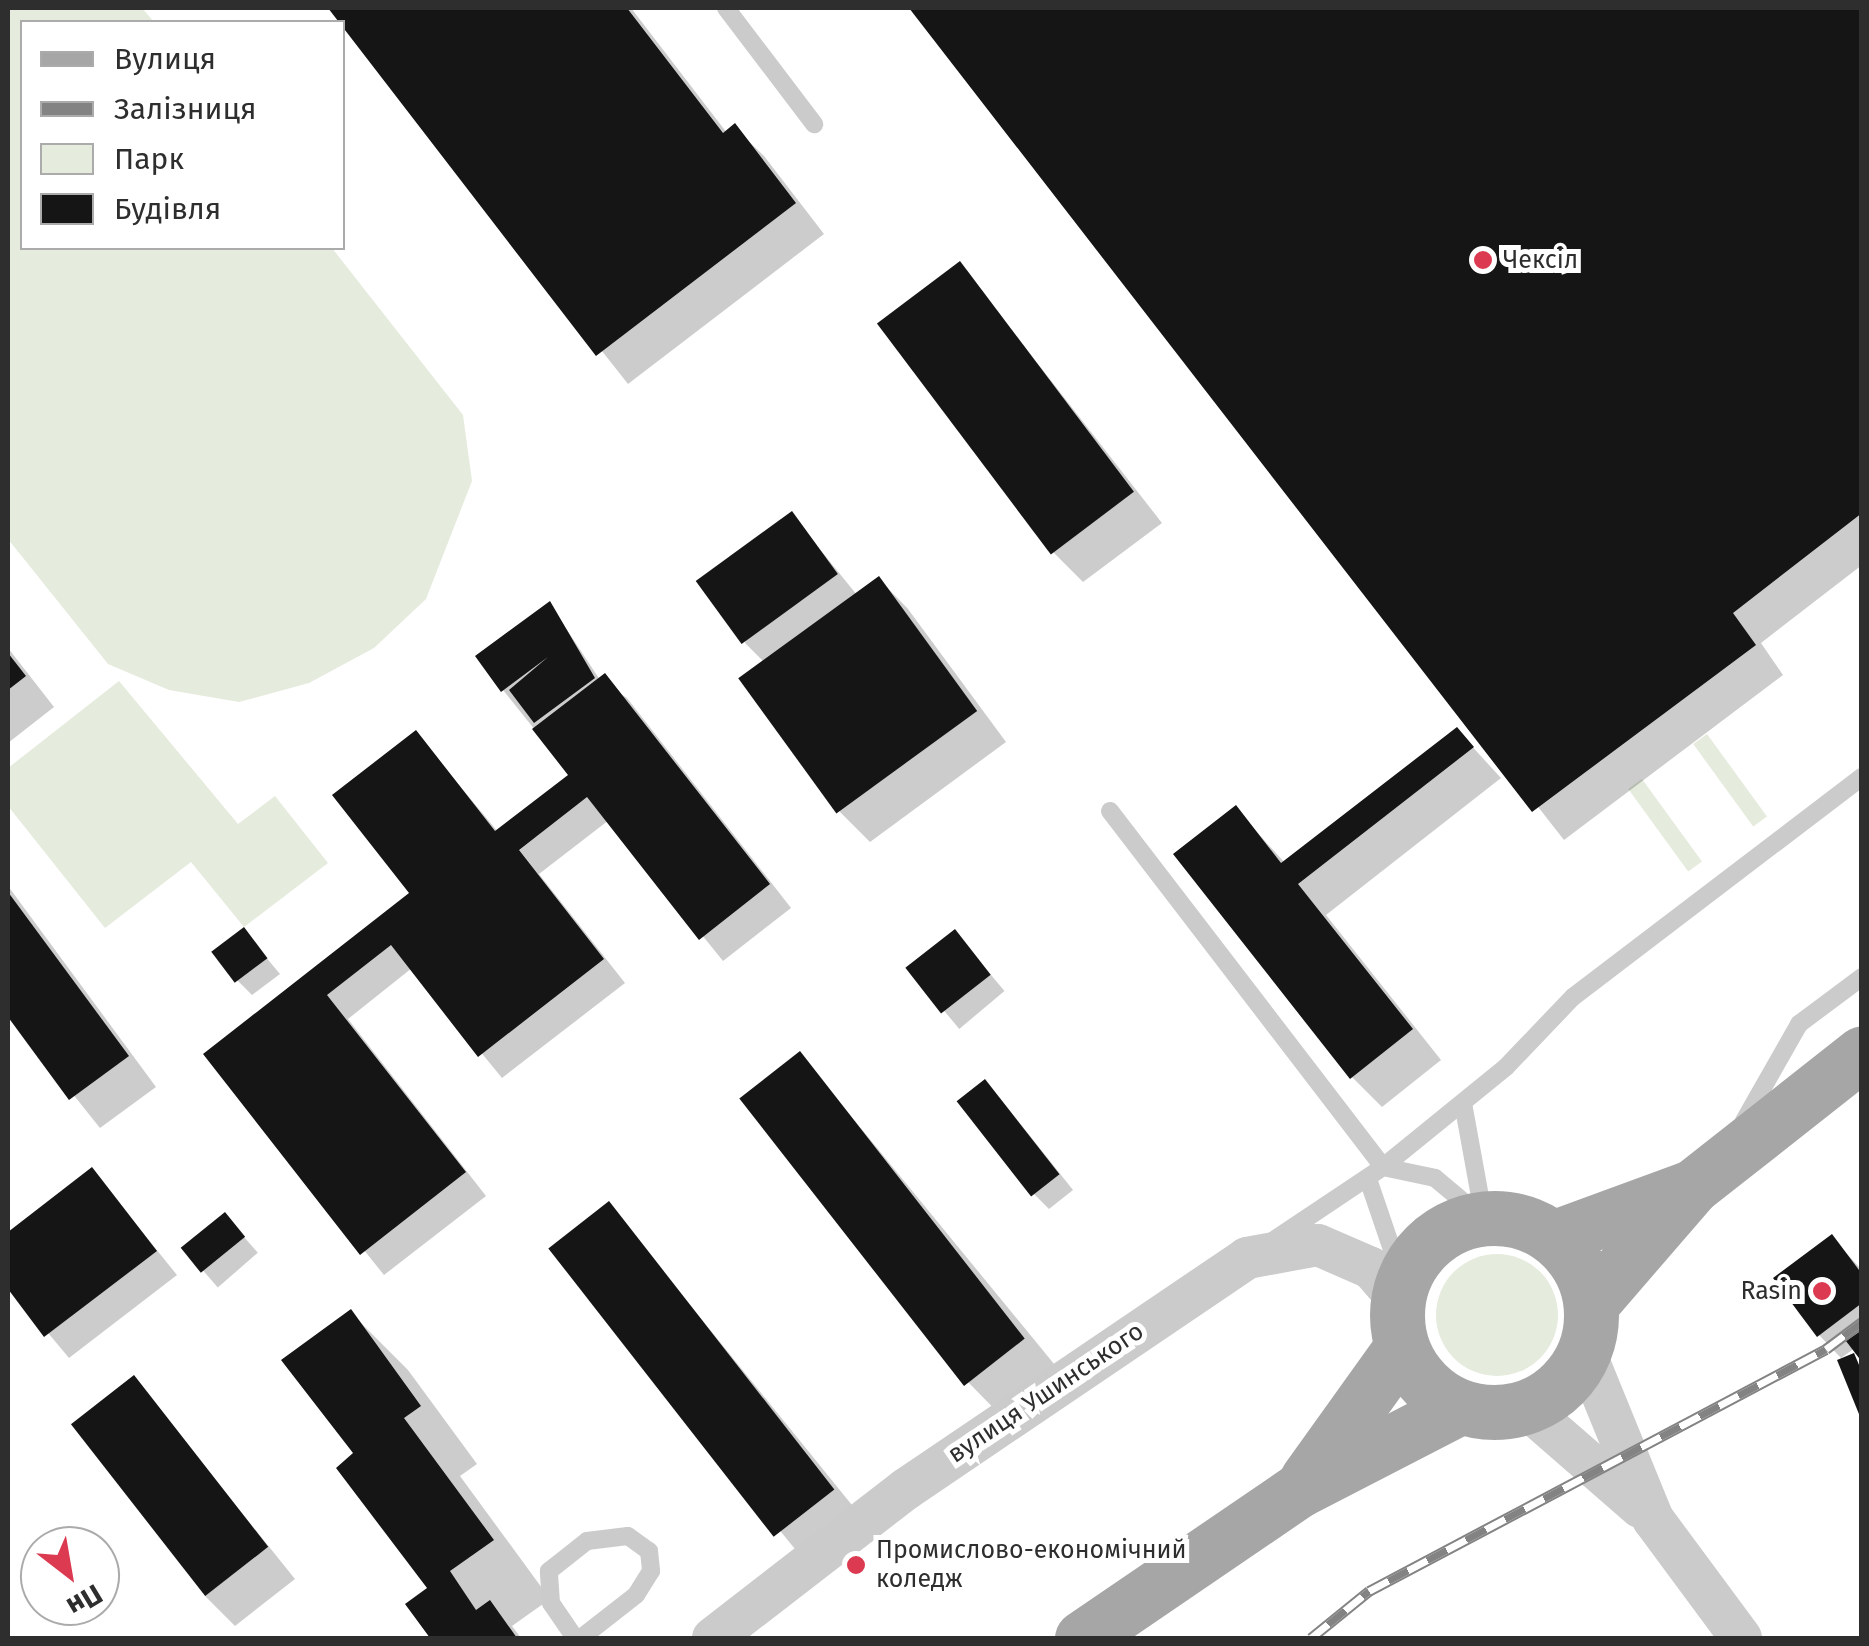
<!DOCTYPE html>
<html>
<head>
<meta charset="utf-8">
<style>
  body { margin:0 }
  #map { position:relative; width:1869px; height:1646px; overflow:hidden; background:#fff; font-family:"Fira Sans",sans-serif }
  div>[style] { position:absolute }
  .green>* { inset:0; background:#e5ebdd; transform-origin:0 0 }
  .round { border-radius:50% }
  .shadow>* { inset:0; background:#0003; transform-origin:0 0 }
  .building>* { inset:0; background:#151515; transform-origin:0 0 }
  .service>* { height:18px; margin:-9px; padding:0 9px; transform-origin:9px; border-radius:9px; background:#cbcbcb }
  .tertiary>* { height:42px; margin:-21px; padding:0 21px; transform-origin:21px; border-radius:21px; background:#cbcbcb }
  .primary>* { height:55px; margin:-27.5px; padding:0 27.5px; transform-origin:27.5px; border-radius:27.5px; background:#a6a6a6 }
  .primary>.ring { margin:-27.5px; padding:0; box-sizing:content-box; background:none; border:55px solid #a6a6a6; border-radius:50% }
  .rail>* { height:11px; margin-top:-5.5px; transform-origin:0; background:repeating-linear-gradient(90deg,#fff 0 22px,#838383 0 44px); box-sizing:border-box; border-block:2px solid #838383 }
  .dots>* { width:28px; height:28px; translate:-50% -50%; box-sizing:border-box; border:5px solid #fff; border-radius:50% }
  span { translate:-50% -50%; white-space:nowrap; text-align:center; line-height:1.15; -webkit-text-stroke:10px #fff; paint-order:stroke }
  .poi-label { font-size:25px; color:#2e2e2e }
  .left { translate:0 -50%; text-align:left }
  .right { translate:-100% -50%; text-align:right }
  .street-label { font-size:25px; color:#2e2e2e }
  .frame { position:absolute; inset:0; border:10px solid #2e2e2e; pointer-events:none }
  .legend { position:absolute; left:20px; top:20px; width:325px; height:230px; box-sizing:border-box; background:#fff; border:2px solid #ababab; margin:0; padding:12px 18px; list-style:none; font-size:30px; color:#2e2e2e }
  .legend li { display:flex; align-items:center; gap:20px; height:50px }
  .legend b { width:50px; border:2px solid #ababab }
  .north { position:absolute; left:20px; top:1526px; width:100px; height:100px; box-sizing:border-box; background:#fff; border:2px solid #ababab; border-radius:50%; rotate:149deg; font-size:28px; font-weight:700; line-height:40px; text-align:center; color:#2e2e2e }
  .north::after { content:''; display:block; margin:auto; width:35px; height:45px; background:#db3a51; clip-path:polygon(50% 0,100% 100%,50% 72%,0 100%) }
</style>
</head>
<body>
<div id="map">
  <div class="green">
    <i style="clip-path:polygon(8px 8px,142px 8px,154px 22px,22px 22px,22px 248px,332px 248px,463px 415px,472px 481px,426px 599px,374px 648px,309px 683px,239px 702px,169px 690px,108px 664px,8px 539px)"></i>
    <i style="clip-path:polygon(119px 681px,238px 824px,275px 796px,328px 863px,244px 927px,191px 862px,105px 928px,8px 806px,8px 768px)"></i>
    <i style="left:1707px;top:734px;width:102px;height:17px;rotate:54deg"></i>
    <i style="left:1642px;top:779px;width:102px;height:17px;rotate:54deg"></i>
    <i class="round" style="left:1436px;top:1254px;width:122px;height:122px"></i>
  </div>
  <div class="shadow">
    <i style="clip-path:polygon(331px 8px,631px 8px,727px 133px,734px 127px,764px 156px,824px 234px,628px 384px)"></i>
    <i style="clip-path:polygon(912px 8px,1862px 8px,1862px 565px,1761px 643px,1783px 675px,1564px 840px)"></i>
    <i style="clip-path:polygon(960px 264px,1162px 523px,1083px 582px,1053px 552px)"></i>
    <i style="clip-path:polygon(792px 515px,857px 595px,879px 579px,908px 609px,1006px 742px,870px 842px,840px 812px,765px 663px,745px 643px)"></i>
    <i style="clip-path:polygon(550px 604px,600px 680px,627px 698px,791px 908px,723px 961px,609px 820px,539px 874px,625px 983px,502px 1078px,412px 968px,348px 1019px,486px 1196px,384px 1275px,206px 1054px,412px 893px,416px 733px,498px 832px,571px 775px,503px 690px)"></i>
    <i style="clip-path:polygon(8px 648px,54px 707px,8px 743px)"></i>
    <i style="clip-path:polygon(1457px 730px,1501px 778px,1326px 915px,1441px 1060px,1382px 1107px,1352px 1077px,1235px 808px,1285px 863px)"></i>
    <i style="clip-path:polygon(8px 886px,156px 1087px,100px 1128px,8px 1013px)"></i>
    <i style="clip-path:polygon(244px 931px,280px 974px,252px 995px,237px 980px)"></i>
    <i style="left:955px;top:932px;width:77px;height:59px;rotate:50deg"></i>
    <i style="clip-path:polygon(800px 1054px,1068px 1381px,1011px 1426px,969px 1383px)"></i>
    <i style="clip-path:polygon(999px 1097px,1073px 1190px,1049px 1209px,1034px 1194px)"></i>
    <i style="clip-path:polygon(92px 1170px,177px 1275px,69px 1358px,8px 1285px,8px 1235px)"></i>
    <i style="left:609px;top:1205px;width:405px;height:72px;rotate:51deg"></i>
    <i style="left:225px;top:1215px;width:50px;height:53px;rotate:49deg"></i>
    <i style="clip-path:polygon(1831px 1237px,1862px 1270px,1862px 1357px,1855px 1348px,1841px 1358px,1819px 1335px)"></i>
    <i style="clip-path:polygon(350px 1312px,408px 1370px,477px 1464px,460px 1476px,550px 1599px,512px 1626px,521px 1638px,433px 1638px,409px 1604px,431px 1588px,356px 1453px)"></i>
    <i style="clip-path:polygon(134px 1379px,295px 1579px,235px 1626px,205px 1596px)"></i>
  </div>
  <div class="building">
    <i style="clip-path:polygon(328px 8px,627px 8px,723px 133px,735px 123px,796px 203px,596px 356px)"></i>
    <i style="clip-path:polygon(909px 8px,1862px 8px,1862px 513px,1733px 613px,1756px 645px,1532px 812px)"></i>
    <i style="left:960px;top:261px;width:289px;height:104px;rotate:53deg"></i>
    <i style="left:792px;top:511px;width:78px;height:119px;rotate:54deg"></i>
    <i style="left:879px;top:576px;width:167px;height:174px;rotate:54deg"></i>
    <i style="clip-path:polygon(550px 601px,595px 678px,534px 723px,509px 690px,548px 657px,501px 692px,475px 656px)"></i>
    <i style="clip-path:polygon(8px 653px,26px 676px,8px 690px)"></i>
    <i style="clip-path:polygon(605px 673px,770px 884px,699px 940px,587px 797px,519px 850px,604px 959px,478px 1057px,391px 945px,327px 995px,466px 1172px,360px 1255px,203px 1054px,409px 893px,332px 795px,416px 730px,495px 831px,568px 775px,532px 729px)"></i>
    <i style="clip-path:polygon(1457px 727px,1474px 747px,1298px 884px,1413px 1029px,1350px 1079px,1173px 854px,1236px 805px,1281px 863px)"></i>
    <i style="clip-path:polygon(8px 892px,129px 1056px,69px 1100px,8px 1017px)"></i>
    <i style="left:244px;top:927px;width:39px;height:41px;rotate:53deg"></i>
    <i style="left:955px;top:929px;width:58px;height:63px;rotate:52deg"></i>
    <i style="left:800px;top:1051px;width:365px;height:77px;rotate:52deg"></i>
    <i style="left:985px;top:1079px;width:121px;height:36px;rotate:52deg"></i>
    <i style="clip-path:polygon(92px 1167px,157px 1251px,44px 1337px,8px 1289px,8px 1232px)"></i>
    <i style="left:609px;top:1201px;width:366px;height:77px;rotate:52deg"></i>
    <i style="left:225px;top:1212px;width:32px;height:57px;rotate:51deg"></i>
    <i style="clip-path:polygon(1832px 1234px,1862px 1274px,1862px 1303px,1817px 1337px,1773px 1278px)"></i>
    <i style="clip-path:polygon(351px 1309px,421px 1406px,404px 1418px,494px 1540px,450px 1571px,476px 1610px,490px 1600px,517px 1638px,430px 1638px,405px 1604px,427px 1588px,336px 1468px,353px 1453px,281px 1360px)"></i>
    <i style="clip-path:polygon(1862px 1330px,1862px 1362px,1846px 1341px)"></i>
    <i style="clip-path:polygon(1854px 1353px,1862px 1372px,1861px 1419px,1837px 1360px)"></i>
    <i style="left:134px;top:1375px;width:218px;height:80px;rotate:52deg"></i>
  </div>
  <div class="service">
    <i style="left:726px;top:8px;width:146px;rotate:52.8deg"></i>
    <i style="left:1110px;top:811px;width:449px;rotate:52.5deg"></i>
    <i style="left:1383px;top:1167px;width:53px;rotate:11.9deg"></i>
    <i style="left:1435px;top:1178px;width:64px;rotate:39.9deg"></i>
    <i style="left:1463px;top:1103px;width:118px;rotate:79.7deg"></i>
    <i style="left:1744px;top:1121px;width:112px;rotate:-60.4deg"></i>
    <i style="left:1799px;top:1024px;width:79px;rotate:-36.7deg"></i>
    <i style="left:1368px;top:1179px;width:109px;rotate:71.2deg"></i>
    <i style="left:1274px;top:1240px;width:131px;rotate:-33.8deg"></i>
    <i style="left:1383px;top:1167px;width:159px;rotate:-39.1deg"></i>
    <i style="left:1506px;top:1067px;width:97px;rotate:-46.3deg"></i>
    <i style="left:1573px;top:997px;width:363px;rotate:-37.3deg"></i>
    <i style="left:575px;top:1638px;width:42px;rotate:-124.4deg"></i>
    <i style="left:551px;top:1603px;width:32px;rotate:-94deg"></i>
    <i style="left:549px;top:1571px;width:48px;rotate:-38.3deg"></i>
    <i style="left:587px;top:1541px;width:41px;rotate:-7deg"></i>
    <i style="left:628px;top:1536px;width:26px;rotate:36deg"></i>
    <i style="left:649px;top:1551px;width:20px;rotate:84deg"></i>
    <i style="left:651px;top:1571px;width:28px;rotate:122deg"></i>
    <i style="left:636px;top:1595px;width:70px;rotate:142deg"></i>
  </div>
  <div class="tertiary">
    <i style="left:1584px;top:1350px;width:183px;rotate:67.8deg"></i>
    <i style="left:1653px;top:1519px;width:148px;rotate:53.5deg"></i>
    <i style="left:1524px;top:1406px;width:154px;rotate:41deg"></i>
    <i style="left:713px;top:1638px;width:244px;rotate:-37.7deg"></i>
    <i style="left:906px;top:1489px;width:412px;rotate:-34.1deg"></i>
    <i style="left:1247px;top:1258px;width:72px;rotate:-10.4deg"></i>
    <i style="left:1318px;top:1245px;width:58px;rotate:23.5deg"></i>
    <i style="left:1371px;top:1268px;width:41px;rotate:48.9deg"></i>
  </div>
  <div class="primary">
    <i class="ring" style="left:1397px;top:1218px;width:139px;height:139px"></i>
    <i style="left:1555px;top:1237px;width:143px;rotate:-20.1deg"></i>
    <i style="left:1591px;top:1304px;width:155px;rotate:-49.2deg"></i>
    <i style="left:1692px;top:1187px;width:216px;rotate:-38.2deg"></i>
    <i style="left:1307px;top:1479px;width:160px;rotate:-54.4deg"></i>
    <i style="left:1082px;top:1638px;width:263px;rotate:-34.3deg"></i>
    <i style="left:1299px;top:1490px;width:181px;rotate:-27.3deg"></i>
  </div>
  <div class="rail">
    <i style="left:1311px;top:1638px;width:75px;rotate:-39deg"></i>
    <i style="left:1369px;top:1591px;width:517px;rotate:-27.9deg"></i>
    <i style="left:1826px;top:1349px;width:45px;rotate:-36.9deg"></i>
  </div>
  <div class="dots">
    <i style="left:1483px;top:260px;background:#db3a51"></i>
    <i style="left:1822px;top:1291px;background:#db3a51"></i>
    <i style="left:856px;top:1565px;background:#db3a51"></i>
  </div>
  <div class="poi-label">
    <span class="left" style="left:1503px;top:260px">Чексіл</span>
    <span class="right" style="left:1802px;top:1291px">Rasin</span>
    <span class="left" style="left:876px;top:1565px">Промислово-економічний<br>коледж</span>
  </div>
  <div class="street-label">
    <span style="left:1046px;top:1393px;rotate:-34deg">вулиця Ушинського</span>
  </div>
  <div class="frame"></div>
  <ul class="legend">
  <li><b style="height:12px;background:#a6a6a6"></b>Вулиця</li>
  <li><b style="height:12px;background:#838383"></b>Залізниця</li>
  <li><b style="height:28px;background:#e5ebdd"></b>Парк</li>
  <li><b style="height:28px;background:#151515"></b>Будівля</li>
  </ul>
  <div class="north">Пн</div>
</div>
</body>
</html>
